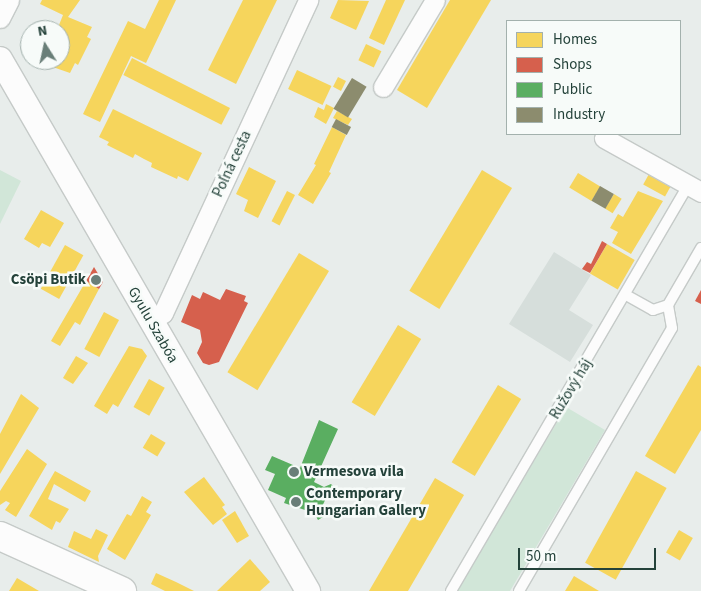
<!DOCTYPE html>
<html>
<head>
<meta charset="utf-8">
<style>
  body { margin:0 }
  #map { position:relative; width:701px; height:591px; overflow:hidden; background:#e8edeb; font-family:"Source Sans 3",sans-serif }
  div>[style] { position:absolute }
  .built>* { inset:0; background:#d6dedb }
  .green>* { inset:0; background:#d1e6d8 }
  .homes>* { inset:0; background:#f6d55c; transform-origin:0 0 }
  .shops>* { inset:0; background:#d6604d }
  .public>* { inset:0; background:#5aae61 }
  .industry>* { inset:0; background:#8c8c6e; transform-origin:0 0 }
  .roads { filter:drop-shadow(1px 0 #c5cac8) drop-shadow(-1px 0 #c5cac8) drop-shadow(0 1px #c5cac8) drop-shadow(0 -1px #c5cac8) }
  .service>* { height:10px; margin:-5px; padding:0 5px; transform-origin:5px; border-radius:5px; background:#fcfcfc }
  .minor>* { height:19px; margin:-9.5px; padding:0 9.5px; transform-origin:9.5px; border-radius:9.5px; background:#fcfcfc }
  .tertiary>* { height:24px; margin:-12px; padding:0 12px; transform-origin:12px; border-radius:12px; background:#fcfcfc }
  .secondary>* { height:28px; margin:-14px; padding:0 14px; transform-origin:14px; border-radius:14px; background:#fcfcfc }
  .dots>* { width:14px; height:14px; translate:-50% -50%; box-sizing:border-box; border:2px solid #f7fbf9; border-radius:50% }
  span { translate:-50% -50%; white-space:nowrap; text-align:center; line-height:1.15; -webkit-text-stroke:5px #f7fbf9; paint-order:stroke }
  .street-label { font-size:15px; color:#24423a }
  .poi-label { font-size:15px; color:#24423a; font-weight:700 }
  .right { translate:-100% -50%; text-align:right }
  .left { translate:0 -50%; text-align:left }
  .legend { position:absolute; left:506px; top:20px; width:175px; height:115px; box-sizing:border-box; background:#f7fbf9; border:1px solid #a3b1ad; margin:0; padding:6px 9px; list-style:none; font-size:15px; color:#24423a }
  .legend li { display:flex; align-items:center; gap:10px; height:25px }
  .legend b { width:25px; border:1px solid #a3b1ad }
  .north { position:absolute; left:20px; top:20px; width:50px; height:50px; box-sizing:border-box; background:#f7fbf9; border:1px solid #a3b1ad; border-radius:50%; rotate:350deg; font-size:14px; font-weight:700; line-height:20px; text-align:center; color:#24423a }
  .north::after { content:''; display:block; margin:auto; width:18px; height:22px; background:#697e78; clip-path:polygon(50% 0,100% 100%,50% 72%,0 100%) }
  .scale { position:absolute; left:518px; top:548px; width:138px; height:22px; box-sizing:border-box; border:2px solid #24423a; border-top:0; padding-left:6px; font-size:15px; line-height:18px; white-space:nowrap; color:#24423a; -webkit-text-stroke:4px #f7fbf9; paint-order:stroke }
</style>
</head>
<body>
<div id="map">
  <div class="built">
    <i style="clip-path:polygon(554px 252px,591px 275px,569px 310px,593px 325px,570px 362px,509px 324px)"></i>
  </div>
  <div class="green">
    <i style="clip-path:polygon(0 170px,21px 181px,0 224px)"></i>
    <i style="clip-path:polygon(566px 407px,605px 430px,558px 510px,510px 591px,457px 591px)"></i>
  </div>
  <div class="homes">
    <i style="clip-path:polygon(42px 0,80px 0,68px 17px,92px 27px,87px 37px,91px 39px,78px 65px,75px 63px,70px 73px,47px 65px,43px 60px,60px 60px,60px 30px,57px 30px,63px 15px,40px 4px)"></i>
    <i style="clip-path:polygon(159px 0,176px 0,146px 63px,131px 56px,100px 122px,83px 114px,128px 21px,145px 29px)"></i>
    <i style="clip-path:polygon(243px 0,277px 0,236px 84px,208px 70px)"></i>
    <i style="clip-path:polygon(338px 0,369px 1px,356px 30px,330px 18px)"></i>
    <i style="clip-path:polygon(386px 0,405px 0,384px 45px,369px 38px)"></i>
    <i style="clip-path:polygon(450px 0,491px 0,427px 108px,397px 90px)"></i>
    <i style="left:366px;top:44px;width:17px;height:18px;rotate:25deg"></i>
    <i style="left:132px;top:58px;width:110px;height:19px;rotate:27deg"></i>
    <i style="left:297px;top:70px;width:38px;height:21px;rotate:25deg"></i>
    <i style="left:338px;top:77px;width:9px;height:11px;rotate:27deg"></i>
    <i style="clip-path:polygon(326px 104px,334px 108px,326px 124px,314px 117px,318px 107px,324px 110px)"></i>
    <i style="clip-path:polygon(113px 109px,202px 153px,188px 181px,178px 176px,177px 179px,151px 167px,152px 163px,144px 159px,135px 154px,133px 158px,107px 145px,109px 142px,99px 137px)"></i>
    <i style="clip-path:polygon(337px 111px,352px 119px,348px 125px,333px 118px)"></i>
    <i style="clip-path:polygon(332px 127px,346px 135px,329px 172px,331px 173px,313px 204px,298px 195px,316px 165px,314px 164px)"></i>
    <i style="clip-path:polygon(249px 167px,276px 181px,258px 218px,244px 211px,248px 200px,236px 194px)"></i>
    <i style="left:482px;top:170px;width:35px;height:141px;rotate:31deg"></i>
    <i style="left:578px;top:173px;width:26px;height:17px;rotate:31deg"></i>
    <i style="left:649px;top:174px;width:25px;height:12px;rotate:29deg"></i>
    <i style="left:287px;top:191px;width:9px;height:34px;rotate:27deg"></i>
    <i style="clip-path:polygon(638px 191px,663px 201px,631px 254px,612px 243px,618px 232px,610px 228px,618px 214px,623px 217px)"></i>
    <i style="left:614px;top:194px;width:9px;height:17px;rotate:32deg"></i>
    <i style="clip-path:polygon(41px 210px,64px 223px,50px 247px,42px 243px,39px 248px,24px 239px)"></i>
    <i style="left:607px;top:244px;width:32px;height:34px;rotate:30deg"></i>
    <i style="left:65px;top:245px;width:21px;height:50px;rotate:29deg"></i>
    <i style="left:299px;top:253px;width:35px;height:139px;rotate:31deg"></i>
    <i style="clip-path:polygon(86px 281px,99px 289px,80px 325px,75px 322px,60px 346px,51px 341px)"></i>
    <i style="left:104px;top:312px;width:17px;height:42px;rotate:28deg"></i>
    <i style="left:398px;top:325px;width:27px;height:90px;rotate:31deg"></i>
    <i style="clip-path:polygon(129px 346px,142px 349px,147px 356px,118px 407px,113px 404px,107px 414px,94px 406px)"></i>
    <i style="clip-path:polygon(76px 356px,88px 363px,73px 384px,63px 378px)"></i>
    <i style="clip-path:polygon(698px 365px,701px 367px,701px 430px,675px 474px,645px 456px)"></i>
    <i style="left:149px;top:379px;width:18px;height:32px;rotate:29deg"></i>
    <i style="left:498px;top:385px;width:27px;height:90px;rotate:31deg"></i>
    <i style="clip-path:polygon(21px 394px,39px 408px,0 474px,0 434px)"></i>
    <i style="left:151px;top:434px;width:17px;height:16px;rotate:31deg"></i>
    <i style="clip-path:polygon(27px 449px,47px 464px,16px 517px,5px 510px,10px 503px,6px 501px,0 505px,0 491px)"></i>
    <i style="clip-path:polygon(55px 471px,91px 491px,85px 502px,54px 484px,48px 499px,69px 509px,60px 523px,56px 521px,52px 530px,29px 516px)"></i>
    <i style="left:636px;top:471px;width:35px;height:105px;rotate:29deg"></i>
    <i style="clip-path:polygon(204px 477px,225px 505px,222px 507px,227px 514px,213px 525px,184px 492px)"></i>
    <i style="clip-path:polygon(435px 478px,464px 495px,408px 591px,369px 591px)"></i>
    <i style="clip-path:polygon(142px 496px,152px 502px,146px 512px,151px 515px,125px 560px,107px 549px,127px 514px,131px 516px)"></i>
    <i style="clip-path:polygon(235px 511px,249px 536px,237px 543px,222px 520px)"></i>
    <i style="clip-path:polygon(96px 529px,108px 535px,98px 556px,99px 562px,68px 547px,74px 531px,91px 539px)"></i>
    <i style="left:679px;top:530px;width:16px;height:26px;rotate:30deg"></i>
    <i style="clip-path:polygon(250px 559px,270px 582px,260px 591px,217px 591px)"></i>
    <i style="clip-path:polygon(156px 573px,176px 582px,194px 591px,165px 591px,151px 584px)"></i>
    <i style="clip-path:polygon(574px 576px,599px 591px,565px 591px)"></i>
    <i style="clip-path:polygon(17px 578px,39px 591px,9px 591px)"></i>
  </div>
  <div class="shops">
    <i style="clip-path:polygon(602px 241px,607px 244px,590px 273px,582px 269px,587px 262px,591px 264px)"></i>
    <i style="clip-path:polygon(94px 267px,103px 282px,99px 289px,86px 281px)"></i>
    <i style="clip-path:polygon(226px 289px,246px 296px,244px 301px,248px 303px,219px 362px,209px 365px,203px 363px,197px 353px,202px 342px,200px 330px,181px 322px,192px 295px,200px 299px,203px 292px,220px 300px)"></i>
    <i style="clip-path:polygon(701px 290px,701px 304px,695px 301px)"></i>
  </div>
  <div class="public">
    <i style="clip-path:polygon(319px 420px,338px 429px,314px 482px,324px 487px,331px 484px,335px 488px,333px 494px,327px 496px,320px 511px,323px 517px,318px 520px,314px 513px,284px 503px,286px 498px,268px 490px,275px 474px,265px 470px,272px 456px,300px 468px)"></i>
  </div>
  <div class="industry">
    <i style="left:352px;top:78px;width:17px;height:36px;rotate:31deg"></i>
    <i style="left:336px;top:119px;width:17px;height:9px;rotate:28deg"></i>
    <i style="left:600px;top:186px;width:16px;height:17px;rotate:30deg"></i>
  </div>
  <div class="roads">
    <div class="service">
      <i style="left:626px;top:295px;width:31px;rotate:29deg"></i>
      <i style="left:653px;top:310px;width:16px;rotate:-18deg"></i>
      <i style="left:451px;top:591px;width:470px;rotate:-59.7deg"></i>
      <i style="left:519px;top:591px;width:304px;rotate:-59.8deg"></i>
      <i style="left:672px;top:328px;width:23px;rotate:-100deg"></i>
      <i style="left:668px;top:305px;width:66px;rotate:-59.9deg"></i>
    </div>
    <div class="minor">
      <i style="left:0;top:18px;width:20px;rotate:-63deg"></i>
      <i style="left:383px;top:87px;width:101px;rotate:-59.1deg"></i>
      <i style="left:604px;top:138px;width:111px;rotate:29.1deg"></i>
      <i style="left:149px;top:319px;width:15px;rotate:-23deg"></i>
      <i style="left:163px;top:313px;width:345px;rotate:-65.1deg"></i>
    </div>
    <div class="tertiary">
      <i style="left:0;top:59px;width:615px;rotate:59.93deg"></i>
    </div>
    <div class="secondary">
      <i style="left:0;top:536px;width:134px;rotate:24.3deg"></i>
    </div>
  </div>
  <div class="dots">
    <i style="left:96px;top:280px;background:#697e78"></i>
    <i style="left:294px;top:472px;background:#697e78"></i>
    <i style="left:296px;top:502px;background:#697e78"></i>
  </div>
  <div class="street-label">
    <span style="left:232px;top:164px;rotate:-65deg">Poľná cesta</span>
    <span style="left:153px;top:325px;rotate:60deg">Gyulu Szabóa</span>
    <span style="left:571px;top:389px;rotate:-59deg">Ružový háj</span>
  </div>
  <div class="poi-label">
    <span class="right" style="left:86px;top:280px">Csöpi Butik</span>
    <span class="left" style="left:304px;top:472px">Vermesova vila</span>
    <span class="left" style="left:306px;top:502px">Contemporary<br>Hungarian Gallery</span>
  </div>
  <ul class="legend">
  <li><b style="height:14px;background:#f6d55c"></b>Homes</li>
  <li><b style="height:14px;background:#d6604d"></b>Shops</li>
  <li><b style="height:14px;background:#5aae61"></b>Public</li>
  <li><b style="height:14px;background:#8c8c6e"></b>Industry</li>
  </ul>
  <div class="north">N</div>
  <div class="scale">50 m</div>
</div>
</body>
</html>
